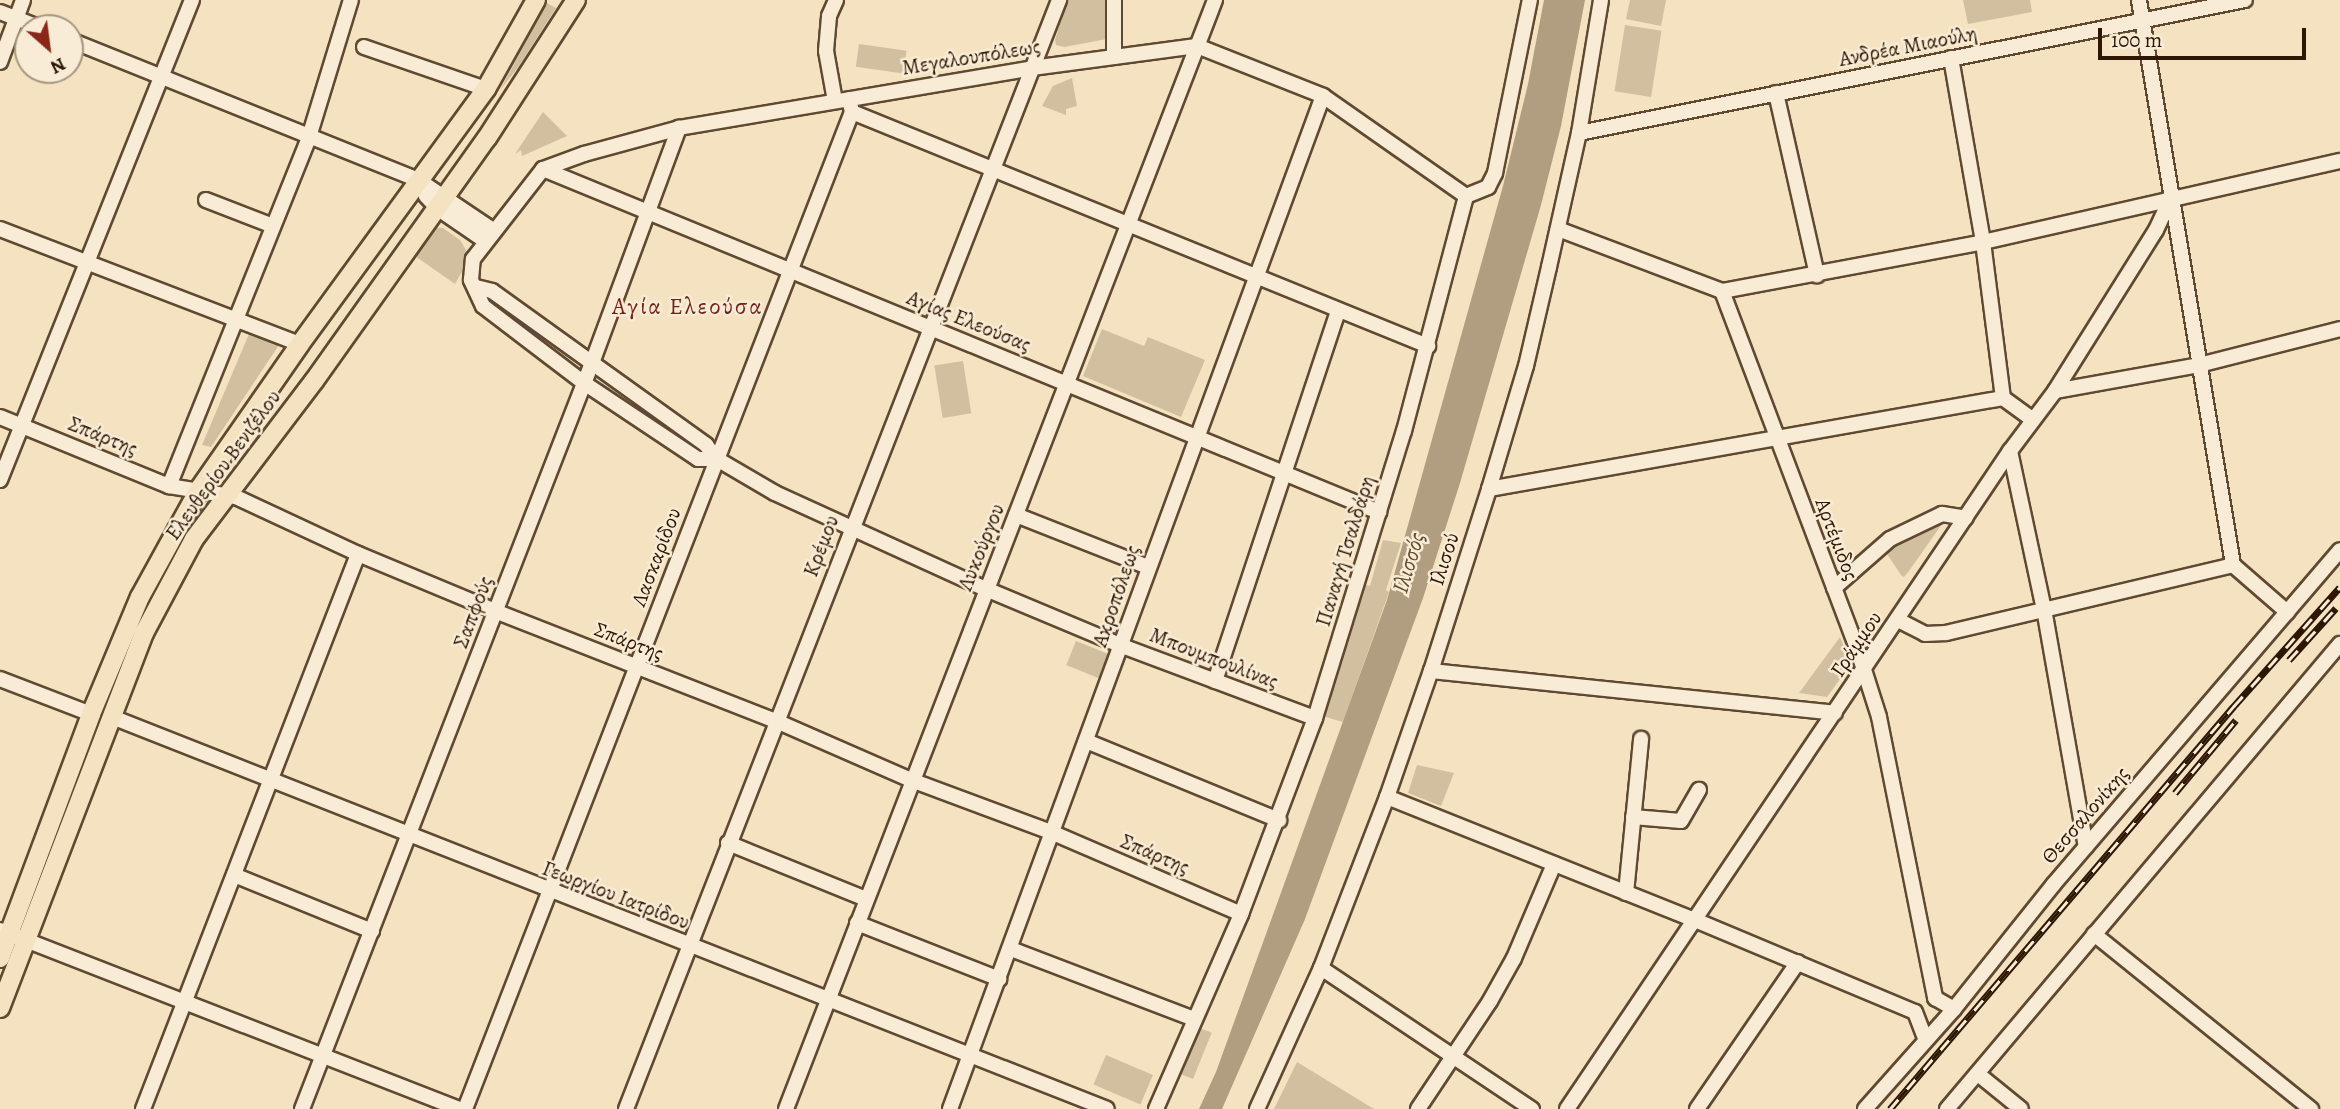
<!DOCTYPE html>
<html>
<head>
<meta charset="utf-8">
<style>
  body { margin:0 }
  #map { position:relative; width:2340px; height:1109px; overflow:hidden; background:#f4e2c0; font-family:Alegreya,serif }
  div>[style] { position:absolute }
  .green>* { inset:0; background:#d2bfa0; transform-origin:0 0 }
  .water>* { inset:0; background:#b19d7f }
  .roads { filter:drop-shadow(2px 0 #604931) drop-shadow(-2px 0 #604931) drop-shadow(0 2px #604931) drop-shadow(0 -2px #604931) }
  .minor>* { height:14px; margin:-7px; padding:0 7px; transform-origin:7px; border-radius:7px; background:#f8ecd6 }
  .major>* { height:18px; margin:-9px; padding:0 9px; transform-origin:9px; border-radius:9px; background:#f4e2c0 }
  .rail>* { height:7px; margin-top:-3.5px; transform-origin:0; background:repeating-linear-gradient(90deg,#f8ecd6 0 13px,#2e1601 0 26px); box-sizing:border-box; border-block:2px solid #2e1601 }
  span { translate:-50% -50%; white-space:nowrap; text-align:center; line-height:1.15; -webkit-text-stroke:5px #f8ecd6; paint-order:stroke }
  .street-label { font-size:21px; color:#2e1601 }
  .neighbourhood-label { font-size:23px; color:#7a1f14; letter-spacing:2px }
  .water-label { font-size:23px; color:#624c33; font-style:italic }
  .north { position:absolute; left:14px; top:14px; width:70px; height:70px; box-sizing:border-box; background:#f8ecd6; border:2px solid #a79681; border-radius:50%; rotate:152deg; font-size:19px; font-weight:700; line-height:28px; text-align:center; color:#2e1601 }
  .north::after { content:''; display:block; margin:auto; width:24px; height:32px; background:#8f2418; clip-path:polygon(50% 0,100% 100%,50% 72%,0 100%) }
  .scale { position:absolute; left:2098px; top:28px; width:208px; height:32px; box-sizing:border-box; border:4px solid #2e1601; border-top:0; padding-left:9px; font-size:21px; line-height:24px; white-space:nowrap; color:#2e1601; -webkit-text-stroke:5px #f8ecd6; paint-order:stroke }
</style>
</head>
<body>
<div id="map">
  <div class="green">
    <i style="clip-path:polygon(1068px 0,1108px 0,1107px 39px,1064px 47px,1056px 45px,1055px 40px)"></i>
    <i style="clip-path:polygon(1630px 0,1666px 0,1661px 26px,1626px 19px)"></i>
    <i style="clip-path:polygon(1963px 0,2030px 0,2032px 12px,1968px 24px)"></i>
    <i style="clip-path:polygon(547px 3px,556px 8px,519px 66px,500px 90px)"></i>
    <i style="left:1625px;top:25px;width:37px;height:67px;rotate:9deg"></i>
    <i style="left:859px;top:44px;width:48px;height:23px;rotate:8deg"></i>
    <i style="clip-path:polygon(1072px 78px,1077px 106px,1066px 109px,1066px 115px,1042px 106px,1053px 86px)"></i>
    <i style="clip-path:polygon(543px 112px,567px 136px,522px 156px,521px 150px,515px 154px)"></i>
    <i style="clip-path:polygon(436px 228px,443px 228px,460px 240px,466px 250px,463px 270px,455px 284px,415px 256px)"></i>
    <i style="clip-path:polygon(1102px 329px,1144px 346px,1148px 337px,1205px 360px,1181px 417px,1083px 376px)"></i>
    <i style="clip-path:polygon(249px 334px,279px 345px,211px 447px,202px 445px)"></i>
    <i style="left:963px;top:361px;width:53px;height:29px;rotate:81deg"></i>
    <i style="clip-path:polygon(1942px 519px,1942px 524px,1909px 571px,1904px 577px,1901px 575px,1885px 551px,1888px 546px)"></i>
    <i style="clip-path:polygon(1383px 540px,1401px 543px,1386px 590px,1389px 592px,1343px 722px,1322px 716px,1361px 584px,1370px 586px)"></i>
    <i style="clip-path:polygon(1840px 637px,1851px 664px,1827px 697px,1799px 693px)"></i>
    <i style="left:1076px;top:641px;width:35px;height:26px;rotate:22deg"></i>
    <i style="clip-path:polygon(1417px 765px,1454px 773px,1441px 806px,1408px 793px)"></i>
    <i style="left:1195px;top:1026px;width:18px;height:50px;rotate:22deg"></i>
    <i style="left:1106px;top:1055px;width:51px;height:32px;rotate:23deg"></i>
    <i style="clip-path:polygon(1297px 1062px,1374px 1109px,1274px 1109px)"></i>
  </div>
  <div class="water">
    <i style="clip-path:polygon(1544px 0,1585px 0,1561px 126px,1541px 205px,1460px 483px,1423px 598px,1305px 919px,1222px 1109px,1199px 1109px,1216px 1072px,1387px 600px,1503px 186px,1528px 84px)"></i>
  </div>
  <div class="roads">
    <div class="minor">
      <i style="left:2139px;top:0;width:573px;rotate:80.55deg"></i>
      <i style="left:2233px;top:565px;width:72px;rotate:41deg"></i>
      <i style="left:0;top:12px;width:44px;rotate:21.3deg"></i>
      <i style="left:70px;top:40px;width:377px;rotate:21.9deg"></i>
      <i style="left:420px;top:181px;width:88px;rotate:33.9deg"></i>
      <i style="left:364px;top:47px;width:129px;rotate:19deg"></i>
      <i style="left:1114px;top:57px;width:57px;rotate:-90deg"></i>
      <i style="left:1951px;top:58px;width:187px;rotate:80.1deg"></i>
      <i style="left:1983px;top:242px;width:157px;rotate:82.7deg"></i>
      <i style="left:0;top:62px;width:66px;rotate:-69.6deg"></i>
      <i style="left:1776px;top:93px;width:187px;rotate:77.3deg"></i>
      <i style="left:835px;top:101px;width:51px;rotate:-100.2deg"></i>
      <i style="left:826px;top:51px;width:35px;rotate:-85deg"></i>
      <i style="left:829px;top:16px;width:17px;rotate:-66deg"></i>
      <i style="left:852px;top:112px;width:622px;rotate:22.11deg"></i>
      <i style="left:1579px;top:133px;width:679px;rotate:-11.29deg"></i>
      <i style="left:543px;top:169px;width:904px;rotate:22.31deg"></i>
      <i style="left:420px;top:181px;width:16px;rotate:68deg"></i>
      <i style="left:426px;top:196px;width:16px;rotate:47deg"></i>
      <i style="left:437px;top:208px;width:58px;rotate:34.5deg"></i>
      <i style="left:1466px;top:196px;width:24px;rotate:-22deg"></i>
      <i style="left:1488px;top:187px;width:16px;rotate:-63deg"></i>
      <i style="left:1495px;top:173px;width:177px;rotate:-78.6deg"></i>
      <i style="left:206px;top:200px;width:72px;rotate:21.2deg"></i>
      <i style="left:0;top:229px;width:321px;rotate:21deg"></i>
      <i style="left:1558px;top:229px;width:175px;rotate:20.7deg"></i>
      <i style="left:1722px;top:291px;width:385px;rotate:69.3deg"></i>
      <i style="left:1858px;top:651px;width:69px;rotate:72.3deg"></i>
      <i style="left:1879px;top:717px;width:287px;rotate:78.7deg"></i>
      <i style="left:1935px;top:998px;width:22px;rotate:30deg"></i>
      <i style="left:476px;top:287px;width:16px;rotate:14deg"></i>
      <i style="left:492px;top:291px;width:264px;rotate:35.7deg"></i>
      <i style="left:706px;top:445px;width:18px;rotate:52deg"></i>
      <i style="left:717px;top:459px;width:67px;rotate:30.4deg"></i>
      <i style="left:775px;top:493px;width:232px;rotate:24.5deg"></i>
      <i style="left:986px;top:589px;width:147px;rotate:22.7deg"></i>
      <i style="left:1122px;top:646px;width:206px;rotate:20.5deg"></i>
      <i style="left:1722px;top:291px;width:266px;rotate:-10.6deg"></i>
      <i style="left:1983px;top:242px;width:366px;rotate:-12.8deg"></i>
      <i style="left:2055px;top:391px;width:146px;rotate:-10.2deg"></i>
      <i style="left:2199px;top:365px;width:146px;rotate:-14.3deg"></i>
      <i style="left:0;top:417px;width:183px;rotate:22.2deg"></i>
      <i style="left:169px;top:486px;width:68px;rotate:9.3deg"></i>
      <i style="left:236px;top:497px;width:135px;rotate:25deg"></i>
      <i style="left:358px;top:554px;width:148px;rotate:22.6deg"></i>
      <i style="left:495px;top:611px;width:302px;rotate:21.4deg"></i>
      <i style="left:776px;top:721px;width:147px;rotate:23.6deg"></i>
      <i style="left:911px;top:780px;width:149px;rotate:20.4deg"></i>
      <i style="left:1051px;top:832px;width:207px;rotate:23.3deg"></i>
      <i style="left:2010px;top:451px;width:162px;rotate:77.9deg"></i>
      <i style="left:2044px;top:609px;width:241px;rotate:80deg"></i>
      <i style="left:717px;top:459px;width:19px;rotate:180deg"></i>
      <i style="left:698px;top:459px;width:137px;rotate:-146.3deg"></i>
      <i style="left:584px;top:383px;width:127px;rotate:-142.7deg"></i>
      <i style="left:483px;top:306px;width:29px;rotate:-115deg"></i>
      <i style="left:471px;top:280px;width:21px;rotate:-85deg"></i>
      <i style="left:473px;top:259px;width:114px;rotate:-52.1deg"></i>
      <i style="left:543px;top:169px;width:44px;rotate:-20.1deg"></i>
      <i style="left:584px;top:154px;width:98px;rotate:-15.3deg"></i>
      <i style="left:679px;top:128px;width:358px;rotate:-9.6deg"></i>
      <i style="left:1032px;top:68px;width:166px;rotate:-7.6deg"></i>
      <i style="left:1197px;top:46px;width:136px;rotate:21.6deg"></i>
      <i style="left:1323px;top:96px;width:174px;rotate:35deg"></i>
      <i style="left:0;top:480px;width:517px;rotate:-68.2deg"></i>
      <i style="left:169px;top:486px;width:376px;rotate:-68.1deg"></i>
      <i style="left:309px;top:137px;width:143px;rotate:-73deg"></i>
      <i style="left:1489px;top:489px;width:522px;rotate:-10.04deg"></i>
      <i style="left:2003px;top:398px;width:37px;rotate:36deg"></i>
      <i style="left:1016px;top:515px;width:142px;rotate:21.5deg"></i>
      <i style="left:1834px;top:588px;width:74px;rotate:-41.2deg"></i>
      <i style="left:1890px;top:539px;width:58px;rotate:-25.7deg"></i>
      <i style="left:1942px;top:514px;width:24px;rotate:9deg"></i>
      <i style="left:1898px;top:620px;width:30px;rotate:27deg"></i>
      <i style="left:1925px;top:634px;width:21px;rotate:-3deg"></i>
      <i style="left:1946px;top:633px;width:295px;rotate:-13.3deg"></i>
      <i style="left:1431px;top:671px;width:406px;rotate:5.9deg"></i>
      <i style="left:0;top:679px;width:97px;rotate:21deg"></i>
      <i style="left:1215px;top:681px;width:390px;rotate:-71.6deg"></i>
      <i style="left:112px;top:717px;width:1069px;rotate:21.5deg"></i>
      <i style="left:1086px;top:741px;width:209px;rotate:22.3deg"></i>
      <i style="left:1387px;top:797px;width:332px;rotate:21.8deg"></i>
      <i style="left:1695px;top:920px;width:238px;rotate:22.7deg"></i>
      <i style="left:1915px;top:1012px;width:30px;rotate:69deg"></i>
      <i style="left:1633px;top:817px;width:48px;rotate:4.8deg"></i>
      <i style="left:1681px;top:821px;width:36px;rotate:-60deg"></i>
      <i style="left:728px;top:843px;width:149px;rotate:22.1deg"></i>
      <i style="left:234px;top:875px;width:149px;rotate:22.1deg"></i>
      <i style="left:1626px;top:893px;width:155px;rotate:-84.4deg"></i>
      <i style="left:857px;top:923px;width:153px;rotate:21.5deg"></i>
      <i style="left:0;top:930px;width:493px;rotate:21.3deg"></i>
      <i style="left:2094px;top:934px;width:279px;rotate:38.9deg"></i>
      <i style="left:1011px;top:949px;width:196px;rotate:20.9deg"></i>
      <i style="left:1321px;top:968px;width:254px;rotate:33.8deg"></i>
      <i style="left:1978px;top:1074px;width:55px;rotate:39.1deg"></i>
      <i style="left:143px;top:1109px;width:595px;rotate:-68.82deg"></i>
      <i style="left:302px;top:1109px;width:800px;rotate:-68.76deg"></i>
      <i style="left:592px;top:363px;width:251px;rotate:-69.7deg"></i>
      <i style="left:465px;top:1109px;width:1069px;rotate:-68.79deg"></i>
      <i style="left:852px;top:112px;width:13px;rotate:-103deg"></i>
      <i style="left:626px;top:1109px;width:1191px;rotate:-68.67deg"></i>
      <i style="left:786px;top:1109px;width:1189px;rotate:-68.85deg"></i>
      <i style="left:950px;top:1109px;width:1079px;rotate:-69.79deg"></i>
      <i style="left:1156px;top:1109px;width:213px;rotate:-66.4deg"></i>
      <i style="left:1241px;top:914px;width:210px;rotate:-69.3deg"></i>
      <i style="left:1315px;top:718px;width:300px;rotate:-72.8deg"></i>
      <i style="left:1404px;top:431px;width:243px;rotate:-75.2deg"></i>
      <i style="left:1257px;top:1109px;width:155px;rotate:-65.6deg"></i>
      <i style="left:1321px;top:968px;width:183px;rotate:-68.9deg"></i>
      <i style="left:1387px;top:797px;width:133px;rotate:-70.8deg"></i>
      <i style="left:1431px;top:671px;width:191px;rotate:-72.3deg"></i>
      <i style="left:1489px;top:489px;width:128px;rotate:-73.3deg"></i>
      <i style="left:1526px;top:366px;width:102px;rotate:-76.9deg"></i>
      <i style="left:1549px;top:267px;width:137px;rotate:-77.4deg"></i>
      <i style="left:1579px;top:133px;width:135px;rotate:-80.6deg"></i>
      <i style="left:1418px;top:1109px;width:130px;rotate:-56.3deg"></i>
      <i style="left:1490px;top:1001px;width:49px;rotate:-60.8deg"></i>
      <i style="left:1514px;top:958px;width:102px;rotate:-66.9deg"></i>
      <i style="left:1567px;top:1109px;width:793px;rotate:-56.05deg"></i>
      <i style="left:2010px;top:451px;width:75px;rotate:-53.1deg"></i>
      <i style="left:2055px;top:391px;width:190px;rotate:-57.9deg"></i>
      <i style="left:2156px;top:230px;width:35px;rotate:-65deg"></i>
      <i style="left:1697px;top:1109px;width:178px;rotate:-55.5deg"></i>
      <i style="left:1865px;top:1109px;width:134px;rotate:-48.3deg"></i>
      <i style="left:1954px;top:1009px;width:159px;rotate:-51.4deg"></i>
      <i style="left:2053px;top:885px;width:441px;rotate:-49.4deg"></i>
      <i style="left:1947px;top:1109px;width:609px;rotate:-49.8deg"></i>
    </div>
    <div class="major">
      <i style="left:0;top:958px;width:260px;rotate:-69.5deg"></i>
      <i style="left:91px;top:714px;width:127px;rotate:-67.3deg"></i>
      <i style="left:140px;top:597px;width:124px;rotate:-61.2deg"></i>
      <i style="left:200px;top:488px;width:175px;rotate:-55.2deg"></i>
      <i style="left:300px;top:344px;width:316px;rotate:-53.9deg"></i>
      <i style="left:486px;top:89px;width:102px;rotate:-60.7deg"></i>
      <i style="left:0;top:1008px;width:402px;rotate:-69deg"></i>
      <i style="left:144px;top:633px;width:106px;rotate:-62deg"></i>
      <i style="left:194px;top:539px;width:198px;rotate:-52.8deg"></i>
      <i style="left:314px;top:381px;width:298px;rotate:-54.6deg"></i>
      <i style="left:487px;top:138px;width:164px;rotate:-57.2deg"></i>
    </div>
  </div>
  <div class="rail">
    <i style="left:2289px;top:660px;width:70px;rotate:-47.9deg"></i>
    <i style="left:2175px;top:793px;width:95px;rotate:-50.1deg"></i>
    <i style="left:1890px;top:1109px;width:530px;rotate:-49.52deg"></i>
    <i style="left:2234px;top:706px;width:159px;rotate:-48.3deg"></i>
  </div>
  <div class="street-label">
    <span style="left:1908px;top:46px;rotate:-11deg">Ανδρέα Μιαούλη</span>
    <span style="left:971px;top:57px;rotate:-9deg">Μεγαλουπόλεως</span>
    <span style="left:969px;top:321px;rotate:22deg">Αγίας Ελεούσας</span>
    <span style="left:103px;top:436px;rotate:22deg">Σπάρτης</span>
    <span style="left:223px;top:465px;rotate:-54deg">Ελευθερίου Βενιζέλου</span>
    <span style="left:1837px;top:539px;rotate:69deg">Αρτέμιδος</span>
    <span style="left:821px;top:546px;rotate:-69deg">Κρέμου</span>
    <span style="left:981px;top:547px;rotate:-68deg">Λυκούργου</span>
    <span style="left:1345px;top:551px;rotate:-73deg">Παναγή Τσαλδάρη</span>
    <span style="left:656px;top:557px;rotate:-69deg">Λασκαρίδου</span>
    <span style="left:1444px;top:559px;rotate:-72deg">Ιλισού</span>
    <span style="left:1116px;top:596px;rotate:-71deg">Ακροπόλεως</span>
    <span style="left:473px;top:612px;rotate:-69deg">Σαπφούς</span>
    <span style="left:629px;top:641px;rotate:21deg">Σπάρτης</span>
    <span style="left:1856px;top:644px;rotate:-56deg">Γράμμου</span>
    <span style="left:1214px;top:658px;rotate:21deg">Μπουμπουλίνας</span>
    <span style="left:2085px;top:815px;rotate:-49deg">Θεσσαλονίκης</span>
    <span style="left:1155px;top:854px;rotate:23deg">Σπάρτης</span>
    <span style="left:616px;top:895px;rotate:21deg">Γεωργίου Ιατρίδου</span>
  </div>
  <div class="neighbourhood-label">
    <span style="left:688px;top:307px">Αγία Ελεούσα</span>
  </div>
  <div class="water-label">
    <span style="left:1409px;top:563px;rotate:-73deg">Ιλισσός</span>
  </div>
  <div class="north">N</div>
  <div class="scale">100 m</div>
</div>
</body>
</html>
